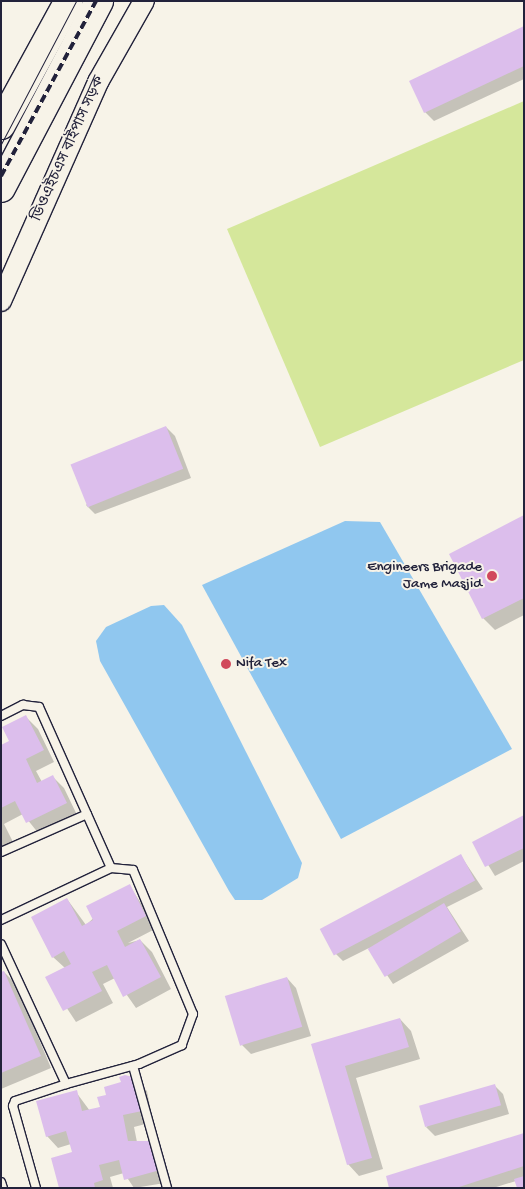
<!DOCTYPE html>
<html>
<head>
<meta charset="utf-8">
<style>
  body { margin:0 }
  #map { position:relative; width:525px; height:1189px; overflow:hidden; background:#f7f3e8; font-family:"Gochi Hand","Noto Sans Bengali",sans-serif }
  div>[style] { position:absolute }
  .green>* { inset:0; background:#d5e79b }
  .water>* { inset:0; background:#90c7ef }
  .shadow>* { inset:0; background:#0003 }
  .building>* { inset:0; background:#dcbeec; transform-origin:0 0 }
  .roads { filter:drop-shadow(1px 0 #22223b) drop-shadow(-1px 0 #22223b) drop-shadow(0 1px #22223b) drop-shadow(0 -1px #22223b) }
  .service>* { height:8px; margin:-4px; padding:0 4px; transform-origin:4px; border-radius:4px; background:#f7f3e8 }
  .tertiary>* { height:20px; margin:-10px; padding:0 10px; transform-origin:10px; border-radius:10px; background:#f7f3e8 }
  .motorway>* { height:28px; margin:-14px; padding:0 14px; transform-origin:14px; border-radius:14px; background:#f7f3e8 }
  .tram>* { height:1px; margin:-0.5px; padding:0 0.5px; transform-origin:0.5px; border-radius:0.5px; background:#22223b }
  .rail>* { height:4px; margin-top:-2px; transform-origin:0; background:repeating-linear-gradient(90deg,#22223b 0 8px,transparent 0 12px) }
  .dots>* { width:14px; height:14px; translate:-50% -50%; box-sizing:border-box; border:2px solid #f7f3e8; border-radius:50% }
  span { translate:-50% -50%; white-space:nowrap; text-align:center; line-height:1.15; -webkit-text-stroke:4px #f7f3e8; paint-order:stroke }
  .street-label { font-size:15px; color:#22223b }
  .poi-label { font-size:15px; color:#22223b }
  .right { translate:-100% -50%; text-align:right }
  .left { translate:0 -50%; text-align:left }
  .frame { position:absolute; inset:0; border:2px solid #22223b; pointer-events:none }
</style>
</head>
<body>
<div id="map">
  <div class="green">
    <i style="clip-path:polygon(524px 101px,524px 360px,320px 447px,227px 229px)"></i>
  </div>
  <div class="water">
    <i style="clip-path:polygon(345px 521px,380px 522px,512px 749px,341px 839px,202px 585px)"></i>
    <i style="clip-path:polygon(164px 605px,182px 625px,302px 863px,298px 878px,262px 900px,235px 900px,229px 891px,100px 661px,96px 641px,106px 627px,151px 606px)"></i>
  </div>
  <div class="shadow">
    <i style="clip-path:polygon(524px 27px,524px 79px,434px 121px,425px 112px)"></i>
    <i style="clip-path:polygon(166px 427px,175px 436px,191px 478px,95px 514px,86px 505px)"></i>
    <i style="clip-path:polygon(524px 517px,524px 615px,495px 630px,483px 618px)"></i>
    <i style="clip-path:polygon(26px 717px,38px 729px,54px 762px,36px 771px,42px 782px,53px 777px,64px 788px,77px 815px,39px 834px,23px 814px,4px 824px,14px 844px,1px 850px,1px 747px,11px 742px)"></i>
    <i style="clip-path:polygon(524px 817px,524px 861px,495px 876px,474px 842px)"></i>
    <i style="clip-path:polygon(461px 856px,483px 889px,447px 907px,469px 941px,393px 984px,369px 948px,343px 961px,334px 952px)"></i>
    <i style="clip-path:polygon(129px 885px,157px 928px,128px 943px,140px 940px,152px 952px,171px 989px,136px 1008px,115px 978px,103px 984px,113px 1003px,76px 1022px,47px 978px,65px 968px,53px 957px,67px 899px,86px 925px)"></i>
    <i style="clip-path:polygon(4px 972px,16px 984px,51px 1068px,1px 1089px)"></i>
    <i style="clip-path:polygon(287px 978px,296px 988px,311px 1036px,251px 1054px,242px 1045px)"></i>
    <i style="clip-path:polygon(400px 1019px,411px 1031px,420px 1059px,356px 1078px,383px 1169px,359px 1176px,348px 1164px,313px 1045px)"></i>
    <i style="clip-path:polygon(135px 1079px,147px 1091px,153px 1122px,134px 1127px,137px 1142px,152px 1142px,163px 1154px,171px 1182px,134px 1188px,124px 1173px,110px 1177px,113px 1188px,61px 1188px,74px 1153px,71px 1144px,58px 1148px,47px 1136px,76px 1092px,90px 1111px,101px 1107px,108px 1096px)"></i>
    <i style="clip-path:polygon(494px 1085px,503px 1094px,509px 1114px,435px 1136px,426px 1127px)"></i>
    <i style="clip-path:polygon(524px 1134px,524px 1188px,516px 1181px,493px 1188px,391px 1188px)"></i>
  </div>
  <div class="building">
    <i style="clip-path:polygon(524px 26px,524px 66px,424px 113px,409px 81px)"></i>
    <i style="left:166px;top:426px;width:46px;height:103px;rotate:68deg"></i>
    <i style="clip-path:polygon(524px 515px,524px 598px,482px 619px,449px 554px)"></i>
    <i style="clip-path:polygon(26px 715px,44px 750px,26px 759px,37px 783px,53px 775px,67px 803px,26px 823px,15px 801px,1px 808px,1px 745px,9px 741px,2px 727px)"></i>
    <i style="clip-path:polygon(524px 815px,524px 848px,485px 867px,472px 842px)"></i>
    <i style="left:461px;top:854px;width:30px;height:160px;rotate:62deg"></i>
    <i style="clip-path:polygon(130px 884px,146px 916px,117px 931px,125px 947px,140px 939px,161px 977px,123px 997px,107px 965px,92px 972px,102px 991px,63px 1011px,45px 977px,71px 964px,64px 951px,52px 958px,31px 917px,67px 898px,82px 926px,93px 920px,86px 906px)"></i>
    <i style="left:444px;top:903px;width:33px;height:89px;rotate:59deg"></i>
    <i style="clip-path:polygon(4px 971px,41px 1056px,1px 1073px,1px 972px)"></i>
    <i style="left:287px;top:977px;width:52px;height:65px;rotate:73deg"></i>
    <i style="clip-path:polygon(400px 1018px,409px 1047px,345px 1066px,372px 1158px,347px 1165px,311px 1044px)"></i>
    <i style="clip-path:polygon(125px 1075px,136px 1078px,142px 1111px,123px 1115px,128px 1141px,152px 1141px,160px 1170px,124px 1180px,119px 1160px,99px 1165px,103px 1180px,94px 1183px,95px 1188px,59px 1188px,51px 1158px,72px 1152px,66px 1131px,46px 1137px,36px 1101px,77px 1090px,82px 1111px,100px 1107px,97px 1097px,106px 1095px,104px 1087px,121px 1082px,119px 1077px)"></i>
    <i style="left:495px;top:1084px;width:22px;height:79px;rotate:74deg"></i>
    <i style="clip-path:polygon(524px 1133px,524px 1166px,456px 1188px,389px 1188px,386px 1176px)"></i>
    <i style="clip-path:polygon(524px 1176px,524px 1188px,517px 1188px,514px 1179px)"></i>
  </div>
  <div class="roads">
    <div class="service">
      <i style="left:1px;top:716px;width:25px;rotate:-27deg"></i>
      <i style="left:23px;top:705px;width:16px;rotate:7deg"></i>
      <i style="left:39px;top:707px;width:176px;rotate:65.9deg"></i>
      <i style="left:1px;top:852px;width:94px;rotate:-23.8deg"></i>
      <i style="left:1px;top:920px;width:122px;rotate:-25.3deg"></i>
      <i style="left:111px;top:868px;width:22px;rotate:5deg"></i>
      <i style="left:133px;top:870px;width:156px;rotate:67.4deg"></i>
      <i style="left:193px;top:1014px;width:33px;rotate:110deg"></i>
      <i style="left:182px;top:1045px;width:47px;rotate:156.2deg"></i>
      <i style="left:139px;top:1064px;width:76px;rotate:164.7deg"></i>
      <i style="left:66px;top:1084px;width:154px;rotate:-114.9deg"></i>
      <i style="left:133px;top:1066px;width:127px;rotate:74.4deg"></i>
      <i style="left:1px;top:1182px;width:6px;rotate:72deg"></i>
      <i style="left:36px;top:1188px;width:85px;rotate:-105.7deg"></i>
      <i style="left:13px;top:1106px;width:5px;rotate:-68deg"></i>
      <i style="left:15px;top:1101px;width:54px;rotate:-18.4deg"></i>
    </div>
    <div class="tertiary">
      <i style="left:1px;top:301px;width:240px;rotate:-66.1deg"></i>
      <i style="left:98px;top:82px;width:93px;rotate:-60.4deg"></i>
    </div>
    <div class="motorway">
      <i style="left:1px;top:125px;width:141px;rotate:-61.3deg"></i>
      <i style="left:1px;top:188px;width:211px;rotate:-62.3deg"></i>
    </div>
  </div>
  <div class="tram">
    <i style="left:1px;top:144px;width:161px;rotate:-62.3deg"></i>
  </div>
  <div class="rail">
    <i style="left:1px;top:176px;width:199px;rotate:-61.5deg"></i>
  </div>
  <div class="dots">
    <i style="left:492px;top:576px;background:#d1495b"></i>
    <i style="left:226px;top:664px;background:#d1495b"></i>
  </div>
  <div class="street-label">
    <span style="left:69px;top:149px;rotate:-66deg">ডিওএইচএস বাইপাস সড়ক</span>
  </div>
  <div class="poi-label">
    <span class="right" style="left:482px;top:576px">Engineers Brigade<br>Jame Masjid</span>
    <span class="left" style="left:236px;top:664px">Nifa Tex</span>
  </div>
  <div class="frame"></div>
</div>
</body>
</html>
